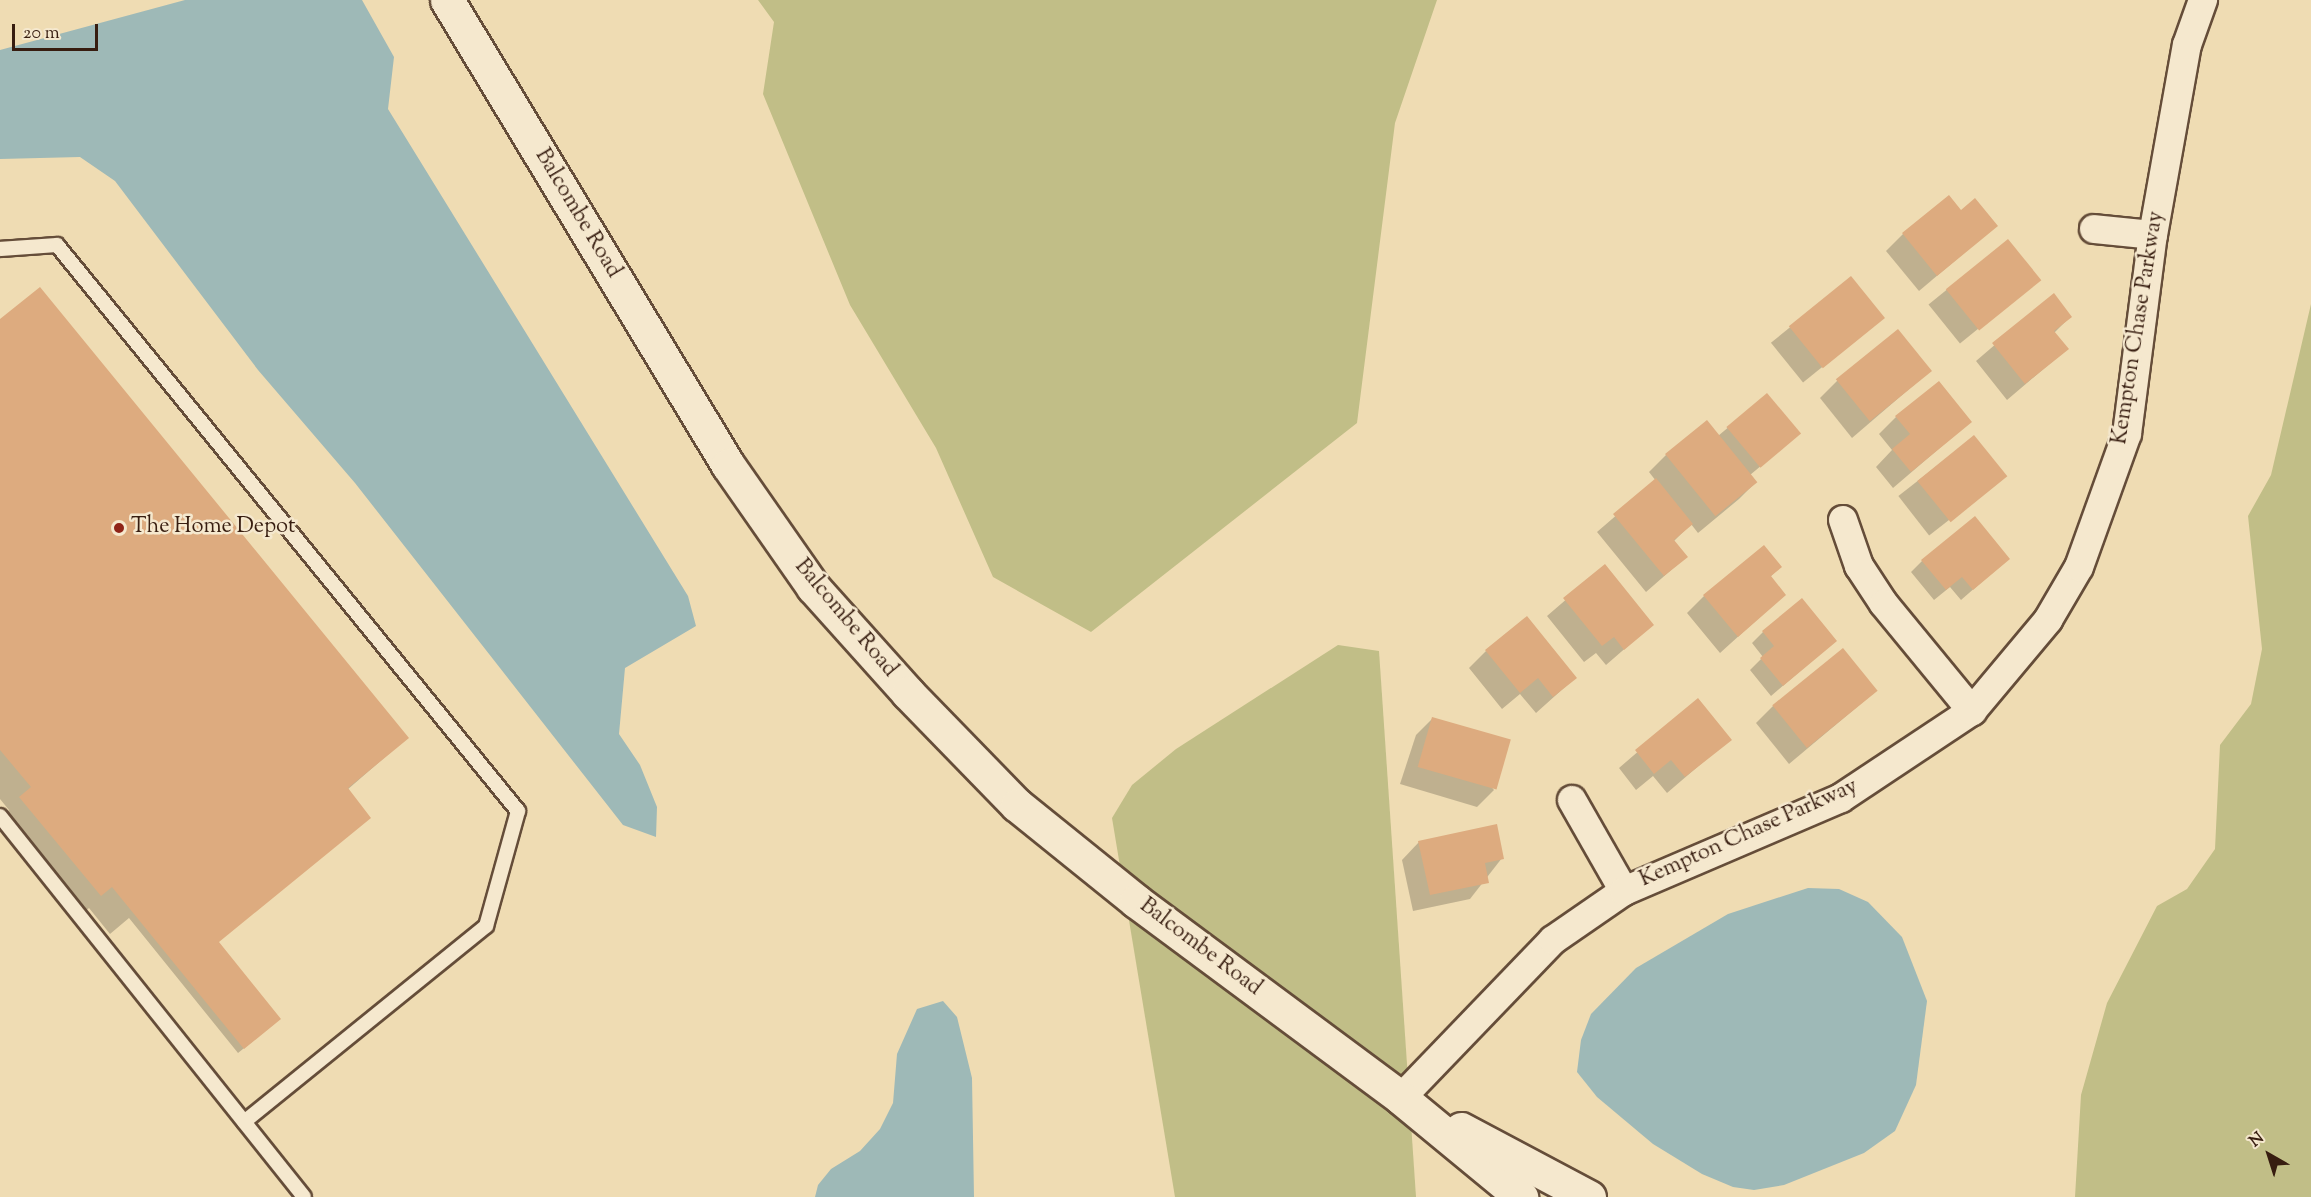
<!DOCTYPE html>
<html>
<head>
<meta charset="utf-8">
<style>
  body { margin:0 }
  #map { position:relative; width:2311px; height:1197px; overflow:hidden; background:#efdcb3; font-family:"Sorts Mill Goudy",serif }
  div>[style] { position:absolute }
  .green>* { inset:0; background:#c1be87 }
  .water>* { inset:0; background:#9eb9b7 }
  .shadow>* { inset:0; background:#0003; transform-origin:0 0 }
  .building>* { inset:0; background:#ddab7f; transform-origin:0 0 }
  .roads { filter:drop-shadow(2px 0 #654d39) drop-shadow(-2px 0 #654d39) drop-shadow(0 2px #654d39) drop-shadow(0 -2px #654d39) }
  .service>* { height:14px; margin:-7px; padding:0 7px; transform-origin:7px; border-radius:7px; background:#f5e8ce }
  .minor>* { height:28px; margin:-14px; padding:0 14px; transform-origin:14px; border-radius:14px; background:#f5e8ce }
  .tertiary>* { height:33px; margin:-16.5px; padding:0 16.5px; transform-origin:16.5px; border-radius:16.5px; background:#f5e8ce }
  .dots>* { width:16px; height:16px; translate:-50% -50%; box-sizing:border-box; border:3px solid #f5e8ce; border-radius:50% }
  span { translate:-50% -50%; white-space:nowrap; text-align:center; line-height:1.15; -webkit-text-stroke:5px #f5e8ce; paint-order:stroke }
  .street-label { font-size:22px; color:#371d10 }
  .poi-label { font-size:22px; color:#371d10 }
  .left { translate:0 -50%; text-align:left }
  .north { position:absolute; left:2239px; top:1125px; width:60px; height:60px; -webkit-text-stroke:4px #f5e8ce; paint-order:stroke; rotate:321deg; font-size:16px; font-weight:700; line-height:24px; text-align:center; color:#371d10 }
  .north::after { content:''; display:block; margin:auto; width:21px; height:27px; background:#371d10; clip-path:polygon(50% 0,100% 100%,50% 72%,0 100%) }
  .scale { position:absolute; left:12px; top:24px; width:86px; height:27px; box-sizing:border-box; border:3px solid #371d10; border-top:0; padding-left:8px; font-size:18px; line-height:21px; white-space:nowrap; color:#371d10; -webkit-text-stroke:4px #f5e8ce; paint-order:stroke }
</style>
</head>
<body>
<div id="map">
  <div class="green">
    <i style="clip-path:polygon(758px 0,1437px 0,1395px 123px,1357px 423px,1091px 632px,993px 577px,936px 448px,850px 305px,763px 94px,774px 22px)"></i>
    <i style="clip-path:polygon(2311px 304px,2311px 1197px,2075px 1197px,2081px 1095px,2107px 1003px,2157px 906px,2187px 889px,2215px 849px,2220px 745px,2251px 704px,2262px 649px,2248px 516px,2271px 475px)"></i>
    <i style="clip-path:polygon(1338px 645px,1379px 651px,1416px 1197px,1175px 1197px,1112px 818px,1132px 785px,1176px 749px)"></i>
  </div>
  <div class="water">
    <i style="clip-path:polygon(185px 0,362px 0,394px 57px,388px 109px,688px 596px,696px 626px,625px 668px,619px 734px,640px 765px,657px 807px,656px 837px,623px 825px,355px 483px,258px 370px,115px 181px,80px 157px,0 159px,0 50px)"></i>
    <i style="clip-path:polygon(1808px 888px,1839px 889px,1868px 902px,1902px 937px,1927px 1001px,1916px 1085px,1895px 1131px,1864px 1153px,1784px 1185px,1754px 1190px,1733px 1187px,1702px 1174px,1653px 1144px,1597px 1097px,1577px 1072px,1581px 1040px,1591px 1014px,1636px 968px,1728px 914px)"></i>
    <i style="clip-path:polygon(943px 1001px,957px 1017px,972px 1078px,974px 1197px,815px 1197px,818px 1185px,831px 1169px,860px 1151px,880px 1129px,893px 1103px,897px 1054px,917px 1009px)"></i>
  </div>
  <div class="shadow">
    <i style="clip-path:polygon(1961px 212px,1996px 226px,1919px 291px,1886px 251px,1903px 234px)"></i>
    <i style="left:2007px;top:241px;width:50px;height:101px;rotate:51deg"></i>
    <i style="left:1851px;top:278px;width:51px;height:103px;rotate:51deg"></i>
    <i style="clip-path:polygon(2053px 295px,2070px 317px,2054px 333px,2067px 349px,2007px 400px,1976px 361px)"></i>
    <i style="clip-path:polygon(0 321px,407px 738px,347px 790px,217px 942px,274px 1024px,238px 1053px,129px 918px,110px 934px,89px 908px,78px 918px,0 819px,9px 810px,0 799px)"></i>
    <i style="clip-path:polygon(1930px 371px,1852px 438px,1820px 398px,1837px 381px)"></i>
    <i style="clip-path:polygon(1767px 395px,1799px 434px,1750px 475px,1756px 482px,1739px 499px,1698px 533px,1691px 524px,1674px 541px,1686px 557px,1646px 592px,1597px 532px,1656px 481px,1649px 472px,1666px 455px,1718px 436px)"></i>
    <i style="clip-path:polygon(1896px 417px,1970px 422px,1893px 488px,1876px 467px,1892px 450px,1879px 434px)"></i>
    <i style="left:1974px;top:437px;width:50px;height:96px;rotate:52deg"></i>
    <i style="clip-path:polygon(2008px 559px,1961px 600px,1950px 587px,1934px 600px,1911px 572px,1922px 561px)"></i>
    <i style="clip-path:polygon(1605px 566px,1652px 625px,1606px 665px,1596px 653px,1584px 662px,1547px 616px)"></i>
    <i style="clip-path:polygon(1780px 567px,1770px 577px,1784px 595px,1720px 653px,1687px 613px,1704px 596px)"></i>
    <i style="clip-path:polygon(1763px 632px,1835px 641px,1771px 696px,1750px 670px,1763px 657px,1752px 643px)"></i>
    <i style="clip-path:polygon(1486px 651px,1575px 678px,1536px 713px,1520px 694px,1502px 709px,1469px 668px)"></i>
    <i style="clip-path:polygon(1876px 691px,1789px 764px,1756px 723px,1773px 706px)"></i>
    <i style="clip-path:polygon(1698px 700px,1730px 739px,1667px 793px,1653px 776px,1636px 790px,1619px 768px)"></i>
    <i style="clip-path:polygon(1433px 718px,1494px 790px,1477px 807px,1400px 784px,1416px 735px)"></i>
    <i style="clip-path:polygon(1419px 842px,1502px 858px,1470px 899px,1413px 911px,1402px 860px)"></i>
  </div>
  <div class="building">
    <i style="clip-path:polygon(1949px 195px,1961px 210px,1975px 198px,1998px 226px,1937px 276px,1902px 233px)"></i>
    <i style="left:2008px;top:239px;width:53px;height:80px;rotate:51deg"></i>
    <i style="left:1851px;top:276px;width:54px;height:80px;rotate:51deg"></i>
    <i style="clip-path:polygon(40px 287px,409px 738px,348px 788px,371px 818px,219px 942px,281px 1019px,244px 1049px,112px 887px,101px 896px,19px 797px,31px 787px,0 750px,0 319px)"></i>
    <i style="clip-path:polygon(2054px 293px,2072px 317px,2054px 331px,2069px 349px,2025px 384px,1992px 343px)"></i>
    <i style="left:1898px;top:329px;width:54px;height:80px;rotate:51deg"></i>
    <i style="clip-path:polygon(1939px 381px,1972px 422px,1911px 472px,1892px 449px,1910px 434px,1895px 416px)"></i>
    <i style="left:1767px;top:393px;width:53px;height:53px;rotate:50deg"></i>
    <i style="left:1707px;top:420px;width:80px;height:54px;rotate:51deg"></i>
    <i style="left:1974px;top:435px;width:53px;height:73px;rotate:51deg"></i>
    <i style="clip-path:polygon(1656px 478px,1693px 524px,1674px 540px,1688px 557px,1664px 576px,1613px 514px)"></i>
    <i style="clip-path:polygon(1975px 516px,2010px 559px,1973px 590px,1962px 577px,1946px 590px,1921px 560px)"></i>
    <i style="clip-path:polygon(1764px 545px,1782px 567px,1771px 576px,1786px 595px,1738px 637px,1703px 595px)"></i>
    <i style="clip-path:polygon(1605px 564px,1654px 625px,1624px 650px,1614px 637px,1602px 646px,1563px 598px)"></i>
    <i style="clip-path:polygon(1802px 598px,1837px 641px,1783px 686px,1760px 658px,1774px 646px,1762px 631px)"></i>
    <i style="clip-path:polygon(1527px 616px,1577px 678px,1553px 697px,1538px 678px,1520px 693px,1485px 650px)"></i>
    <i style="left:1843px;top:648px;width:55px;height:91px;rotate:51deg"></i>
    <i style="clip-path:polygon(1698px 698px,1732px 740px,1685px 777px,1671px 760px,1654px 774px,1635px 750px)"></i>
    <i style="left:1432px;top:717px;width:82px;height:52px;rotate:16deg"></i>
    <i style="clip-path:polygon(1497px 824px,1504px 859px,1485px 863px,1489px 883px,1430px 895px,1418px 841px)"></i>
  </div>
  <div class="roads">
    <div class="service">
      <i style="left:0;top:249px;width:57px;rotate:-4deg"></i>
      <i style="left:57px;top:245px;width:730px;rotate:50.84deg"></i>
      <i style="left:518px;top:811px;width:119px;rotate:105.5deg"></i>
      <i style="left:486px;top:926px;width:311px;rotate:141deg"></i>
      <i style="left:0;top:816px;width:487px;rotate:51.4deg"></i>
    </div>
    <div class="minor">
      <i style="left:2094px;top:229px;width:59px;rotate:5.8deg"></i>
      <i style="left:1843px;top:520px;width:49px;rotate:70.8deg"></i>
      <i style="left:1859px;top:566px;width:45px;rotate:56.7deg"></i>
      <i style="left:1884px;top:604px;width:139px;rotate:50.6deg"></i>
      <i style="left:1572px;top:800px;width:105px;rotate:60.3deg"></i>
      <i style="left:1401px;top:1098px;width:219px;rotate:-46.1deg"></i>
      <i style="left:1553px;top:940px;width:86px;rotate:-34.6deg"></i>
      <i style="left:1624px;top:891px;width:236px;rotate:-23.2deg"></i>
      <i style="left:1841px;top:798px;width:157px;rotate:-33.6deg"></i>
      <i style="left:1972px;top:711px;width:119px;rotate:-50.1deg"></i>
      <i style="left:2048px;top:620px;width:61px;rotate:-59.7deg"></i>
      <i style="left:2079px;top:567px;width:141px;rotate:-70.2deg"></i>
      <i style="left:2127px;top:434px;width:201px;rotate:-82.6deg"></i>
      <i style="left:2153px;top:235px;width:193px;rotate:-79.9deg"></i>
      <i style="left:2187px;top:45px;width:48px;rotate:-70.4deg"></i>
    </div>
    <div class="tertiary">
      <i style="left:447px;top:0;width:543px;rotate:58.86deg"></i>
      <i style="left:728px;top:465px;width:149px;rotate:55.1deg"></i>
      <i style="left:813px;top:587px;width:142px;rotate:48.1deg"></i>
      <i style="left:908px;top:693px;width:156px;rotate:45.8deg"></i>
      <i style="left:1017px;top:805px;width:153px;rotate:38.9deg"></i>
      <i style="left:1136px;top:901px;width:330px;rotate:36.6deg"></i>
      <i style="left:1401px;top:1098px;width:156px;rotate:39.5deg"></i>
      <i style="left:1461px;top:1129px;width:145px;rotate:28deg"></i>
    </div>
  </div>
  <div class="dots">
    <i style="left:119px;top:528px;background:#8f2418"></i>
  </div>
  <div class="street-label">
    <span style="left:577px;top:214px;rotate:59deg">Balcombe Road</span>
    <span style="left:2139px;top:328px;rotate:-81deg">Kempton Chase Parkway</span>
    <span style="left:845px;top:619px;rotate:50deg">Balcombe Road</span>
    <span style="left:1749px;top:834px;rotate:-24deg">Kempton Chase Parkway</span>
    <span style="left:1200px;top:948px;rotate:37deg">Balcombe Road</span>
  </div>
  <div class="poi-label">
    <span class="left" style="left:131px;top:528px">The Home Depot</span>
  </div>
  <div class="north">N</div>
  <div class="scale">20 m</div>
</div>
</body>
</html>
